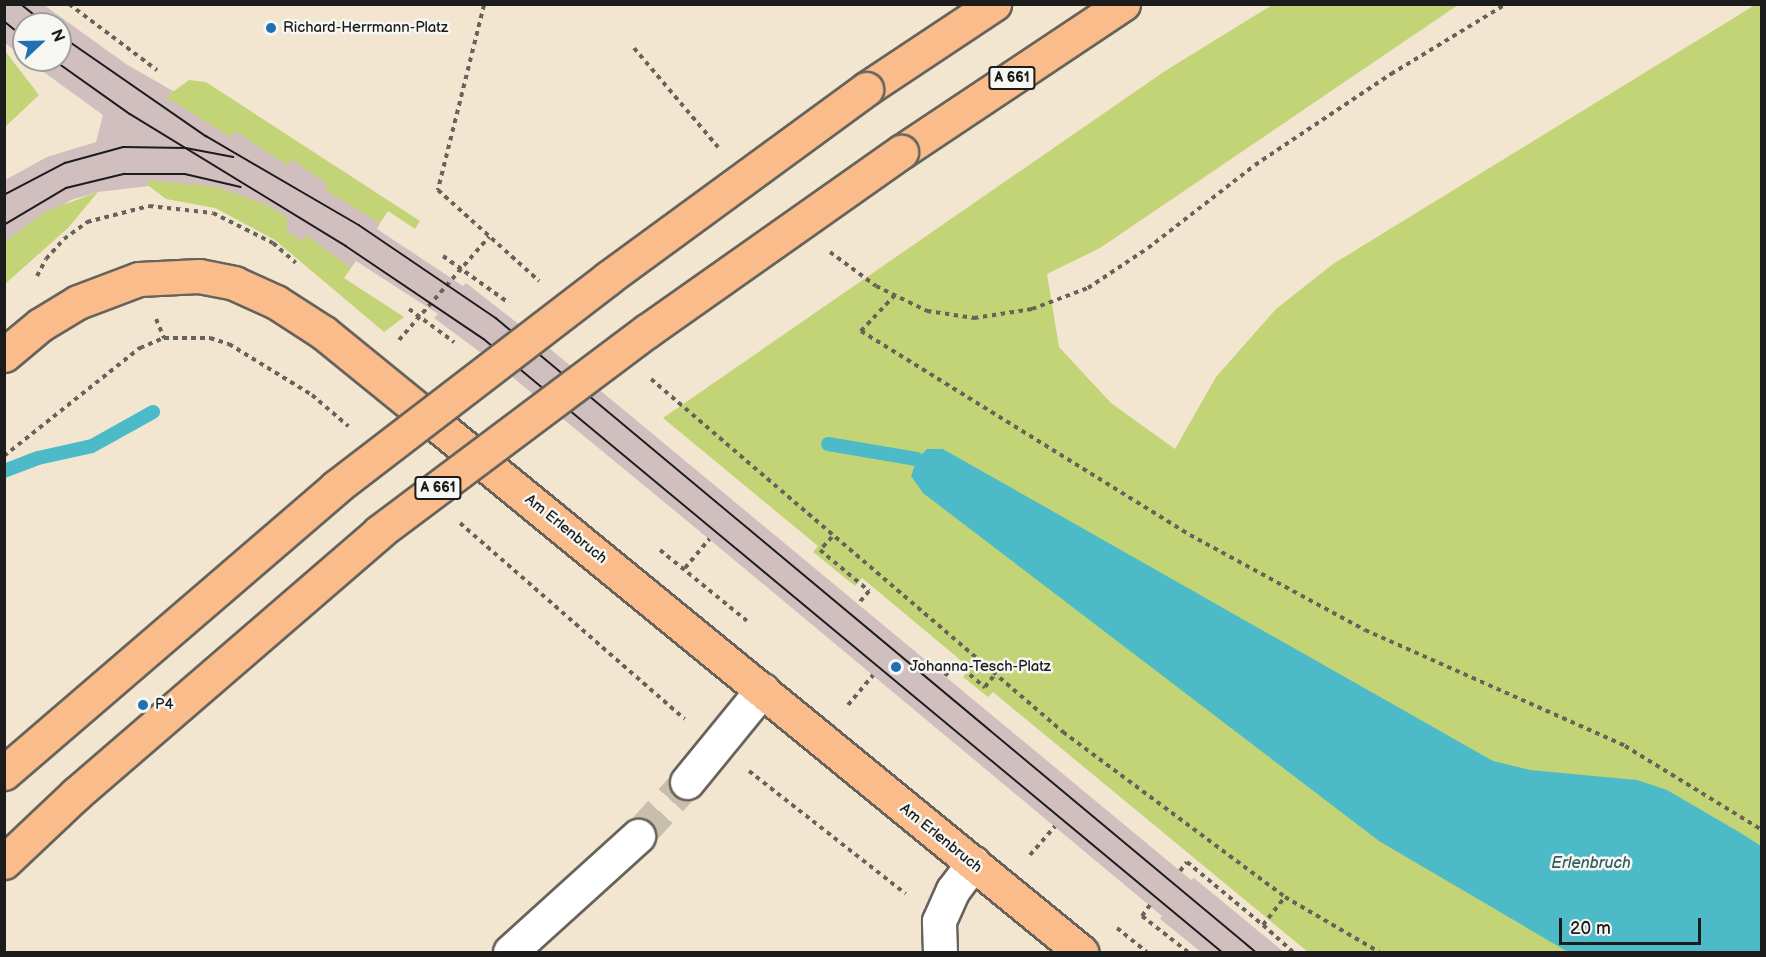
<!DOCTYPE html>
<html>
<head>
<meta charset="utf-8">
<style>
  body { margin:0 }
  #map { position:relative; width:1766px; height:957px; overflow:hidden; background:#f2e6d0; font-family:"Balsamiq Sans",sans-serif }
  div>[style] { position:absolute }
  .industrial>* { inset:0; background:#d1bfbf }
  .green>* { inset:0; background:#c3d477 }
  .water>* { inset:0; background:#4dbbc7 }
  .stream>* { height:14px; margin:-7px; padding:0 7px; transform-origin:7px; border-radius:7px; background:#4dbbc7 }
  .minor-tunnel>* { height:33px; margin-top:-16.5px; transform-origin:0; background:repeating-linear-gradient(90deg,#c7beac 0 33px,transparent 0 49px) }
  .path>* { height:4px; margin-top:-2px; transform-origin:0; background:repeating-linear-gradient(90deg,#67635b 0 4.5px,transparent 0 9px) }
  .roads { filter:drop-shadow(2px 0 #67635b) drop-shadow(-2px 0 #67635b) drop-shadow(0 2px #67635b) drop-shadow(0 -2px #67635b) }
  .minor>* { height:33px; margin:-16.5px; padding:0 16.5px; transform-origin:16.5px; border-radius:16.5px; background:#fff }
  .major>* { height:33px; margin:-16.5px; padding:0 16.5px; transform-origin:16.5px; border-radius:16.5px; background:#f9bc8a }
  .highway>* { height:33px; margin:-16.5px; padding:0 16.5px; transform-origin:16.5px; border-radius:16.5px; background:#f9bc8a }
  .tram>* { height:1.5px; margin:-0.75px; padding:0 0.75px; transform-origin:0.75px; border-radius:0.75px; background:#1c1c1c }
  .bridges { filter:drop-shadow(2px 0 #67635b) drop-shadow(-2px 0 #67635b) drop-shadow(0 2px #67635b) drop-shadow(0 -2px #67635b) }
  .highway-bridge>* { height:33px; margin:-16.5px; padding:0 16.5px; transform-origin:16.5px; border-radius:16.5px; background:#f9bc8a }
  .dots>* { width:16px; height:16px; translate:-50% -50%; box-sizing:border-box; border:3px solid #f6f6f2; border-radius:50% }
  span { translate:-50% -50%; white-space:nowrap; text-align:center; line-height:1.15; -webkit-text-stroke:5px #f6f6f2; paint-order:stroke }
  .shield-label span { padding:2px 4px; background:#f6f6f2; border:2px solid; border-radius:4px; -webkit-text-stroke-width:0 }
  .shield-label { font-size:14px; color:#1c1c1c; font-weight:700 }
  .poi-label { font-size:15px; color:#1c1c1c }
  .left { translate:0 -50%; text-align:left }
  .street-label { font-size:15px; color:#1c1c1c }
  .water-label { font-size:16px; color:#305c60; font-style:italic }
  .frame { position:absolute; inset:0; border:6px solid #1c1c1c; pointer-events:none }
  .north { position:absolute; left:12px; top:12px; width:60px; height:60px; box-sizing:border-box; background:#f6f6f2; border:2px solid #9f9f9c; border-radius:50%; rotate:68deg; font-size:16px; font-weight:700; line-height:24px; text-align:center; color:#1c1c1c }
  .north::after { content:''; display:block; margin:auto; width:21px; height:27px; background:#1f6fb2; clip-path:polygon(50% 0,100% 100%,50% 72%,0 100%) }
  .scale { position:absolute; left:1559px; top:918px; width:142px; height:27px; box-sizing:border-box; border:3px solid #1c1c1c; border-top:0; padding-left:8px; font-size:18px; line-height:21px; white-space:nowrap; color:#1c1c1c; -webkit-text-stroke:4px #f6f6f2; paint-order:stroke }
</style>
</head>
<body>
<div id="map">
  <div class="industrial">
    <i style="clip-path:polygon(5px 5px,44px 5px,126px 64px,173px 91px,248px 115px,380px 223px,377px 229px,463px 286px,466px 283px,543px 343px,1191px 880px,1194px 878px,1284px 952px,1201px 952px,1160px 919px,1162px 916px,709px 539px,499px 366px,434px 318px,438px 314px,356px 261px,351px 268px,307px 236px,303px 241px,282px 228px,188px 189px,149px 186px,98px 192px,71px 200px,5px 242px,5px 180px,47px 157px,96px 142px,103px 115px,27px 60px,60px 60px,60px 24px,24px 24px,24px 58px,5px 43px)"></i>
  </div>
  <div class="green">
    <i style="clip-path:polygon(1272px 5px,1458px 5px,1100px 248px,1047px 274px,1059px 347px,1111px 403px,1175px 449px,1216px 377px,1276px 309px,1333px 264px,1755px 5px,1761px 5px,1761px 952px,1308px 952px,993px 692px,988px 697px,963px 677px,970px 668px,862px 578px,855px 586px,813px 552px,818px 546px,663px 418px,1165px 71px)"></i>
    <i style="clip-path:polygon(5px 51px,39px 95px,5px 127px)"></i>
    <i style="clip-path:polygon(189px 80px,206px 82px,420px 221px,415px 229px,388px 211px,380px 223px,325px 190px,328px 184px,292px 160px,287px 165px,235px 131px,231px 137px,166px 97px)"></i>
    <i style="clip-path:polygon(147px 180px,217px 187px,267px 205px,287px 217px,287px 231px,303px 241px,306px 235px,351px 268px,344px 278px,404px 317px,384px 332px,275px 240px,215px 208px,166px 199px,149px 186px)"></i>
    <i style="clip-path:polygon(98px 192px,68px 228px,5px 284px,5px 242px,46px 211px)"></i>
  </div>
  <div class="water">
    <i style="clip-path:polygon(927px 449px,943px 449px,1493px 761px,1530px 770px,1637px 780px,1667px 790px,1739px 832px,1761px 846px,1761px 952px,1568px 952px,1379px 841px,923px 493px,911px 476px,917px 459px)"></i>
  </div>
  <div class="stream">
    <i style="left:828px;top:444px;width:90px;rotate:9.6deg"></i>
    <i style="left:4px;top:471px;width:36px;rotate:-21deg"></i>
    <i style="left:38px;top:458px;width:55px;rotate:-12.5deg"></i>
    <i style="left:92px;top:446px;width:70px;rotate:-29.1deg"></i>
  </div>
  <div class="minor-tunnel">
    <i style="left:638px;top:836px;width:73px;rotate:-47.8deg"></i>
  </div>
  <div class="path">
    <i style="left:69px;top:4px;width:110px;rotate:36.9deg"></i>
    <i style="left:484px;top:5px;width:191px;rotate:104deg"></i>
    <i style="left:438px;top:190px;width:136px;rotate:42deg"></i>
    <i style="left:634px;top:48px;width:130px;rotate:49.7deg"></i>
    <i style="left:830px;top:252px;width:57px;rotate:36.5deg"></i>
    <i style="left:876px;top:286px;width:57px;rotate:26.1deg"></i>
    <i style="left:927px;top:311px;width:48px;rotate:8.5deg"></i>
    <i style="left:974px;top:318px;width:59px;rotate:-8.8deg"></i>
    <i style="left:1032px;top:309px;width:60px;rotate:-20.6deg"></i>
    <i style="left:1088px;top:288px;width:72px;rotate:-33.7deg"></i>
    <i style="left:1148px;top:248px;width:135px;rotate:-37.8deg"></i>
    <i style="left:1255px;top:165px;width:164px;rotate:-33.8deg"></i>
    <i style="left:1391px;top:74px;width:135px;rotate:-31.3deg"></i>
    <i style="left:443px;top:256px;width:81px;rotate:35.5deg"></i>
    <i style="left:37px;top:276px;width:19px;rotate:-62deg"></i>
    <i style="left:46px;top:259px;width:27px;rotate:-48deg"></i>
    <i style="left:64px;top:239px;width:29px;rotate:-36deg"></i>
    <i style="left:87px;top:222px;width:64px;rotate:-14.5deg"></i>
    <i style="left:149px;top:206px;width:64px;rotate:6.2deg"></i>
    <i style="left:213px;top:213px;width:67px;rotate:26.6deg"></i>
    <i style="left:273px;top:243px;width:30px;rotate:41deg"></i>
    <i style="left:895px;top:295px;width:50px;rotate:133.4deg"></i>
    <i style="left:861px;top:331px;width:387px;rotate:31.8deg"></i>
    <i style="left:1190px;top:535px;width:199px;rotate:28.5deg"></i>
    <i style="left:1365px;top:630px;width:285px;rotate:24deg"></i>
    <i style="left:1625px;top:746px;width:161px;rotate:31.5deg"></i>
    <i style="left:409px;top:309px;width:56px;rotate:36.3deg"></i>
    <i style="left:156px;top:319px;width:21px;rotate:67deg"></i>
    <i style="left:399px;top:340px;width:137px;rotate:-48.9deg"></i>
    <i style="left:651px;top:379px;width:543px;rotate:40.59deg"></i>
    <i style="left:1063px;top:732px;width:277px;rotate:36.6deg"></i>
    <i style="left:1285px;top:897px;width:109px;rotate:30.3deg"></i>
    <i style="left:4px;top:456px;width:174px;rotate:-38.5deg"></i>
    <i style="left:140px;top:348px;width:26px;rotate:-23deg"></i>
    <i style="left:164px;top:338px;width:46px"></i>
    <i style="left:210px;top:338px;width:20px;rotate:18deg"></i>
    <i style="left:229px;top:344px;width:97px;rotate:31.6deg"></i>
    <i style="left:312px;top:395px;width:48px;rotate:40.7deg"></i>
    <i style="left:460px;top:523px;width:298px;rotate:41.1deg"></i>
    <i style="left:832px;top:537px;width:18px;rotate:133deg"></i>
    <i style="left:820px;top:550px;width:64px;rotate:39.9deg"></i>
    <i style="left:869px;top:591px;width:17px;rotate:130deg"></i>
    <i style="left:660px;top:550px;width:112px;rotate:39.2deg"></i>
    <i style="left:685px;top:568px;width:38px;rotate:-50deg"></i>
    <i style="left:945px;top:676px;width:17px;rotate:-50deg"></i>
    <i style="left:956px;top:663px;width:38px;rotate:40deg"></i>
    <i style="left:985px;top:687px;width:16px;rotate:-52deg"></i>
    <i style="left:848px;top:705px;width:39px;rotate:-50deg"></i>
    <i style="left:749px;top:771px;width:199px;rotate:38.1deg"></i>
    <i style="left:1030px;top:855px;width:38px;rotate:-49deg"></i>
    <i style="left:1180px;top:871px;width:11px;rotate:-52deg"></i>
    <i style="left:1187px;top:862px;width:99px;rotate:39.7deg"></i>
    <i style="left:1263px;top:925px;width:36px;rotate:-52deg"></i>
    <i style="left:1150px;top:905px;width:14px;rotate:126deg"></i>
    <i style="left:1142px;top:916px;width:58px;rotate:38deg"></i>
    <i style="left:1263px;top:925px;width:40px;rotate:42deg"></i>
    <i style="left:1117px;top:928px;width:38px;rotate:39deg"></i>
  </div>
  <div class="roads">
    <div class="minor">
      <i style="left:687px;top:782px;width:119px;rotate:-50.8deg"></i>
      <i style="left:510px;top:952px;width:173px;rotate:-42.2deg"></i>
      <i style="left:940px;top:952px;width:31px;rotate:-92deg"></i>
      <i style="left:939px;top:921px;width:34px;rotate:-66deg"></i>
      <i style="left:953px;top:890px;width:34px;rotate:-53deg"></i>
    </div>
    <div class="major">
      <i style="left:4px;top:355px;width:47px;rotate:-39.8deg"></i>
      <i style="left:40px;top:325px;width:44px;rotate:-31.2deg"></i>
      <i style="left:78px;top:302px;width:65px;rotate:-20.7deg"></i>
      <i style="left:139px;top:279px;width:60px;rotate:-2.9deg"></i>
      <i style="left:199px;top:276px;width:36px;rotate:11deg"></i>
      <i style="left:234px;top:283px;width:46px;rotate:24.3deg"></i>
      <i style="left:276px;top:302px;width:57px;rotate:32.9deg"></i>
      <i style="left:324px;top:333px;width:144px;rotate:39.1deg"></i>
      <i style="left:436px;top:424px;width:834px;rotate:39.3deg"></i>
    </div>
    <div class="highway">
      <i style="left:866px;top:89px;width:154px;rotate:-33.6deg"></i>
      <i style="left:901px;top:152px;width:267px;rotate:-33.7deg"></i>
    </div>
  </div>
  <div class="tram">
    <i style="left:21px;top:4px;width:32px;rotate:39deg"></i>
    <i style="left:4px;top:21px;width:26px;rotate:39deg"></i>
    <i style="left:60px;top:35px;width:178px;rotate:34.7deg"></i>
    <i style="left:206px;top:136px;width:177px;rotate:30.2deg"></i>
    <i style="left:359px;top:225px;width:166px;rotate:34.2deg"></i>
    <i style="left:496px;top:318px;width:990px;rotate:39.84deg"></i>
    <i style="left:54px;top:60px;width:93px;rotate:35.4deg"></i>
    <i style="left:130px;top:114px;width:253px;rotate:31.4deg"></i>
    <i style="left:346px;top:246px;width:166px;rotate:34deg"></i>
    <i style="left:484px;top:339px;width:959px;rotate:39.71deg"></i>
    <i style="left:4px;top:195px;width:69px;rotate:-27.7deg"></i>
    <i style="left:65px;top:163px;width:60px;rotate:-15.4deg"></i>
    <i style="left:123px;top:147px;width:63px;rotate:0.9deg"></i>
    <i style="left:186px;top:148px;width:48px;rotate:10.8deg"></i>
    <i style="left:4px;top:225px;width:72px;rotate:-30.8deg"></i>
    <i style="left:66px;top:188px;width:60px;rotate:-13.6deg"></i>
    <i style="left:124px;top:174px;width:61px"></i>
    <i style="left:185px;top:174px;width:57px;rotate:13.1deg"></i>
  </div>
  <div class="bridges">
    <div class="highway-bridge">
      <i style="left:4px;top:773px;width:438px;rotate:-40.7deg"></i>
      <i style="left:336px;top:487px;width:343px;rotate:-37.5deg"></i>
      <i style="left:608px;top:278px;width:320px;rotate:-36.2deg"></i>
      <i style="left:4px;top:862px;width:99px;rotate:-43.4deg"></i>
      <i style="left:76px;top:794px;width:401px;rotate:-40.8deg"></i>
      <i style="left:379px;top:532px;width:335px;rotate:-36.9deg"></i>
      <i style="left:647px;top:331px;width:311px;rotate:-35.2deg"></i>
    </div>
  </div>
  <div class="dots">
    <i style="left:271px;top:28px;background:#1f6fb2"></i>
    <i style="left:896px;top:667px;background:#1f6fb2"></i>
    <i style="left:143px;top:705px;background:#1f6fb2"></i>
  </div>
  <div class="shield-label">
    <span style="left:1012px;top:78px">A 661</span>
    <span style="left:438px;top:488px">A 661</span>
  </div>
  <div class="poi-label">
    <span class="left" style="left:283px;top:28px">Richard-Herrmann-Platz</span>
    <span class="left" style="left:910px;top:667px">Johanna-Tesch-Platz</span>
    <span class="left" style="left:155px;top:705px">P4</span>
  </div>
  <div class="street-label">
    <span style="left:566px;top:529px;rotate:39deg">Am Erlenbruch</span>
    <span style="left:941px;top:838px;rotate:39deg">Am Erlenbruch</span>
  </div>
  <div class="water-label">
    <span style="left:1591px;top:864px">Erlenbruch</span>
  </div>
  <div class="frame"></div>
  <div class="north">N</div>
  <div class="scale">20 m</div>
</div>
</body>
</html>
